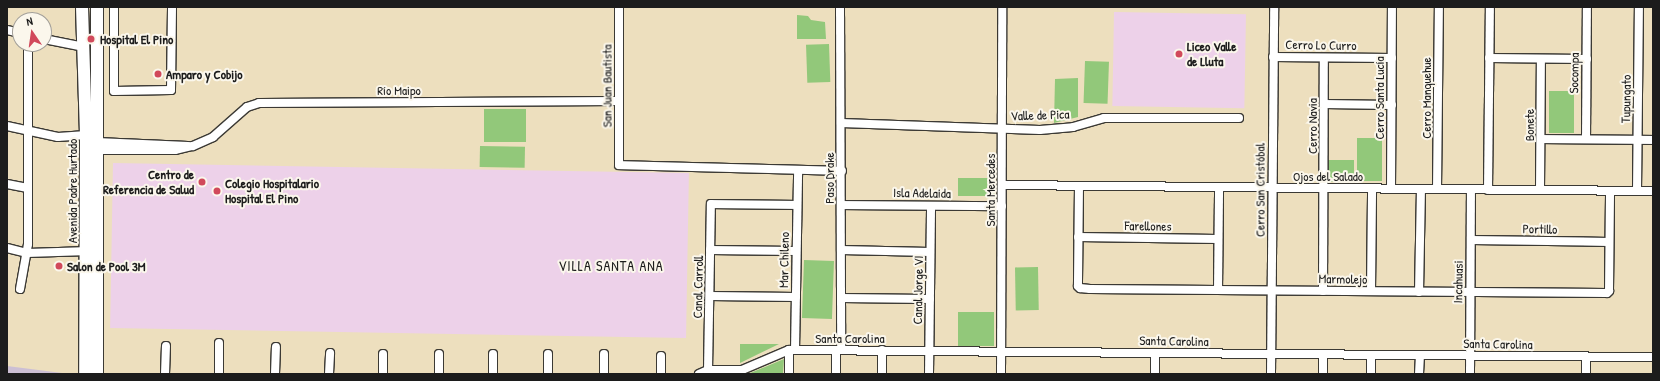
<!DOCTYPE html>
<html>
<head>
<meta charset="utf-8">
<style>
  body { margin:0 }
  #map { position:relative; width:1660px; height:381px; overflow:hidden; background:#eddfbe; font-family:"Patrick Hand",sans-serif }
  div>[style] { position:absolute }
  .built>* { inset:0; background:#edd1e9; transform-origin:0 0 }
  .industrial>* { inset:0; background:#ccbfd4 }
  .green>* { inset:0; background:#92c87a; transform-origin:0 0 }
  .roads { filter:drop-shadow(1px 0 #3b3934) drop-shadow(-1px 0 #3b3934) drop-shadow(0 1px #3b3934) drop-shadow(0 -1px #3b3934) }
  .street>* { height:8px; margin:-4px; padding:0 4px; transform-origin:4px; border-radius:4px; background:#fff }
  .primary>* { height:12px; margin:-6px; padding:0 6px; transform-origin:6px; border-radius:6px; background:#fff }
  .dots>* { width:11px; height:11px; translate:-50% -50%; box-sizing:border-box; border:2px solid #fbf7ec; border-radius:50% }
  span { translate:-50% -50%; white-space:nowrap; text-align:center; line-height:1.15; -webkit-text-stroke:4px #fbf7ec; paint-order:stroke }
  .poi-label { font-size:13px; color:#1c1c1c; font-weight:700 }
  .left { translate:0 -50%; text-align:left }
  .right { translate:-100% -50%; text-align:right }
  .street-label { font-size:13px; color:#1c1c1c }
  .neighbourhood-label { font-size:14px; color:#1c1c1c; letter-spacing:1px }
  .frame { position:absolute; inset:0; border:8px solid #1c1c1c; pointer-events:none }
  .north { position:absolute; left:12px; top:12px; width:40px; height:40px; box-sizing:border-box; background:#fbf7ec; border:1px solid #a29f99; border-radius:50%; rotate:347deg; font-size:11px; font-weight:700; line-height:16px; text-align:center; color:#1c1c1c }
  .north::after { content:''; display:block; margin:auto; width:14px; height:18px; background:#d1495b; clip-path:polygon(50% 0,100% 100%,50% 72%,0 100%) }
</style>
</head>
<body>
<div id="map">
  <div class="built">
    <i style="left:1114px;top:12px;width:132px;height:94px;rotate:1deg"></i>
    <i style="left:113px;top:163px;width:576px;height:165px;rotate:1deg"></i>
  </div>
  <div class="industrial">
    <i style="clip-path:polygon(7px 366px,70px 374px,7px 374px)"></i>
  </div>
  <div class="green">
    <i style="clip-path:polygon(797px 15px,808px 16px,811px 20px,825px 22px,826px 39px,797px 39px)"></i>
    <i style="left:829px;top:44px;width:38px;height:23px;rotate:88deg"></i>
    <i style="left:1085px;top:61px;width:24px;height:42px;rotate:2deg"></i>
    <i style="clip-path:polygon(1078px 78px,1078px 117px,1054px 123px,1055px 79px)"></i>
    <i style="left:1549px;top:91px;width:25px;height:42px"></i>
    <i style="left:484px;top:109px;width:42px;height:33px"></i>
    <i style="left:1357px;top:138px;width:25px;height:43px"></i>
    <i style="left:480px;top:146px;width:45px;height:21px;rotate:1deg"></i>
    <i style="left:1328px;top:160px;width:26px;height:22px"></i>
    <i style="left:958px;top:178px;width:37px;height:18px"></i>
    <i style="left:804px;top:260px;width:30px;height:58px;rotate:2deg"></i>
    <i style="left:1038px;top:267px;width:43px;height:23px;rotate:89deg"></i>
    <i style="left:958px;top:312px;width:36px;height:34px"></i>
    <i style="clip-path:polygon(740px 344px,779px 344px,740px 363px)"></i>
    <i style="clip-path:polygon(784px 359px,783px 374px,748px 374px)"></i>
  </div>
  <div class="roads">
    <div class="street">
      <i style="left:114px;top:7px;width:84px;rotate:90deg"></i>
      <i style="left:114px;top:91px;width:57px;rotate:-1deg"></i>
      <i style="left:171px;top:90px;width:83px;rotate:-89.3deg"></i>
      <i style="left:619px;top:7px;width:158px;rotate:90deg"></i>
      <i style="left:619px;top:165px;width:223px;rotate:1.5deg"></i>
      <i style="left:840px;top:7px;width:343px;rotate:89.8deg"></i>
      <i style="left:7px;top:30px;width:13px;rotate:13deg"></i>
      <i style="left:44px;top:39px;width:41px;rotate:11.3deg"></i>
      <i style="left:1273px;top:57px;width:119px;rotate:0.5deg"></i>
      <i style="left:1489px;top:58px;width:98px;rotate:0.6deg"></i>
      <i style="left:1324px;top:104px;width:68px;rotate:0.8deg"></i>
      <i style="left:841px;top:123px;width:199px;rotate:2deg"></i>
      <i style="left:1040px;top:130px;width:33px;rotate:-5deg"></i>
      <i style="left:1073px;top:127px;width:32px;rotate:-16deg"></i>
      <i style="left:1104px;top:118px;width:135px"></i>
      <i style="left:7px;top:126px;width:52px;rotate:12.2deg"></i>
      <i style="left:58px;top:137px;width:28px;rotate:-4deg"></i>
      <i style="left:1541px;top:139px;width:112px;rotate:0.5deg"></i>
      <i style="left:1586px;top:139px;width:132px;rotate:-89.6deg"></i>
      <i style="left:97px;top:142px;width:91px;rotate:2.5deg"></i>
      <i style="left:96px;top:150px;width:79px"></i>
      <i style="left:175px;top:150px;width:18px;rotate:-13deg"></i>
      <i style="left:193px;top:146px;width:22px;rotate:-24deg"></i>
      <i style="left:213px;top:137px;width:45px;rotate:-41.4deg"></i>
      <i style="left:247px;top:107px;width:13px;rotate:-18deg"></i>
      <i style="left:259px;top:103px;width:360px;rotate:-0.3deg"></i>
      <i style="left:7px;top:184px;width:21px;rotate:11deg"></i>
      <i style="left:1002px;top:185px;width:651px;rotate:0.53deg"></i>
      <i style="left:1079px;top:186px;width:100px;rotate:90.6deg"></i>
      <i style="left:1078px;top:286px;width:3px;rotate:45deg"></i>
      <i style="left:1080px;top:288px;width:10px;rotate:6deg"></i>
      <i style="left:1090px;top:289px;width:517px;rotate:0.44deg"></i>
      <i style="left:1607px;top:293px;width:3px;rotate:-45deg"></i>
      <i style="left:1609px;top:291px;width:100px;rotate:-89.4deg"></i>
      <i style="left:1391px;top:189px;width:182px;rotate:-89.7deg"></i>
      <i style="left:1437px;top:189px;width:182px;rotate:-89.4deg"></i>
      <i style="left:1488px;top:190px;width:183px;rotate:-89.4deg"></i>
      <i style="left:1540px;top:190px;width:131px;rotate:-89.6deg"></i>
      <i style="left:1637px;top:191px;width:184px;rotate:-89.4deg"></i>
      <i style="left:842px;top:205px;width:160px;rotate:0.4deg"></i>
      <i style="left:1078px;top:237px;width:140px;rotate:0.8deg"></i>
      <i style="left:1471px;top:240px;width:138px;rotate:0.8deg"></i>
      <i style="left:7px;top:248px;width:21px;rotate:14deg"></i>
      <i style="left:27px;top:253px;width:62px;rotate:-1.8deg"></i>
      <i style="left:710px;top:250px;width:86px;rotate:0.7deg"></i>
      <i style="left:841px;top:250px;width:89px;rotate:1.3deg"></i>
      <i style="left:20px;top:289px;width:46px;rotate:-79.9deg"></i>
      <i style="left:28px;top:244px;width:200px;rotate:-90deg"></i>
      <i style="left:1218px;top:290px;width:103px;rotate:-89.4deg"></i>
      <i style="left:1323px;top:291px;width:233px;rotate:-89.8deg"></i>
      <i style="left:1371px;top:291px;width:102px;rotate:-89.4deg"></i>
      <i style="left:1419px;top:292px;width:103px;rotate:-88.9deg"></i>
      <i style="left:710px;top:296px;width:86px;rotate:0.7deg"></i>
      <i style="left:841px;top:298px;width:89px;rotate:0.6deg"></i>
      <i style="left:795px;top:350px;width:180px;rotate:-89deg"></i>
      <i style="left:708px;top:370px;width:166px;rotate:-89deg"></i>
      <i style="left:711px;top:204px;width:86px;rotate:0.7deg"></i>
      <i style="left:165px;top:374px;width:28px;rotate:-88deg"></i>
      <i style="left:219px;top:374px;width:31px;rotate:-90deg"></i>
      <i style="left:275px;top:374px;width:27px;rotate:-88deg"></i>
      <i style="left:329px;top:374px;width:21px;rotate:-87deg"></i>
      <i style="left:383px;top:374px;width:20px;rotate:-90deg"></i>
      <i style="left:439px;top:374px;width:20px;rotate:-90deg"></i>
      <i style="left:493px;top:374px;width:20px;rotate:-90deg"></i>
      <i style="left:548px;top:374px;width:20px;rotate:-90deg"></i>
      <i style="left:604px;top:374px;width:20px;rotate:-90deg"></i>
      <i style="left:661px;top:374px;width:18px;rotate:-90deg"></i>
      <i style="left:699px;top:374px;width:10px;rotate:-24deg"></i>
      <i style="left:708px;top:370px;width:34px"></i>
      <i style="left:742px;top:370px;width:51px;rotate:-23.1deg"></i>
      <i style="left:789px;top:350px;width:6px"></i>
      <i style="left:795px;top:350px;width:858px;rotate:0.47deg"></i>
      <i style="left:789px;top:374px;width:24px;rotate:-90deg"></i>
      <i style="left:836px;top:374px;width:24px;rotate:-90deg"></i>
      <i style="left:882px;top:374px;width:24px;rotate:-90deg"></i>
      <i style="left:929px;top:374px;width:168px;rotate:-89.3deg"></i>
      <i style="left:1001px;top:374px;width:367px;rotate:-89.8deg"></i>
      <i style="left:1155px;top:374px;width:21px;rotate:-90deg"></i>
      <i style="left:1271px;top:374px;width:367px;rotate:-89.5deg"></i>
      <i style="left:1323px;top:374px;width:20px;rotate:-90deg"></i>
      <i style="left:1371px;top:374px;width:19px;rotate:-90deg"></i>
      <i style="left:1419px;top:374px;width:19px;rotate:-87deg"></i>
      <i style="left:1470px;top:374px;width:184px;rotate:-89.7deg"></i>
      <i style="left:1586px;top:374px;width:17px;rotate:-90deg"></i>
    </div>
    <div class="primary">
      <i style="left:82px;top:7px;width:128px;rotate:88.2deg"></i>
      <i style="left:86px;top:135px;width:239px;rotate:90.2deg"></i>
      <i style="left:97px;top:374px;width:367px;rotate:-90deg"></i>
    </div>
  </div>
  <div class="dots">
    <i style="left:91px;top:39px;background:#d1495b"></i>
    <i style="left:1179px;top:54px;background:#d1495b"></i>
    <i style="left:158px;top:74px;background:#d1495b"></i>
    <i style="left:202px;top:182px;background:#d1495b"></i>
    <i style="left:217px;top:191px;background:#d1495b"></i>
    <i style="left:59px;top:266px;background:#d1495b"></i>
  </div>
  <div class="poi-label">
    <span class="left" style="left:100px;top:39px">Hospital El Pino</span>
    <span class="left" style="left:1187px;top:54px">Liceo Valle<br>de Lluta</span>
    <span class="left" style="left:166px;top:74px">Amparo y Cobijo</span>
    <span class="right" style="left:194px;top:182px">Centro de<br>Referencia de Salud</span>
    <span class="left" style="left:225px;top:191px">Colegio Hospitalario<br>Hospital El Pino</span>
    <span class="left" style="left:67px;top:266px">Salon de Pool 3M</span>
  </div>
  <div class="street-label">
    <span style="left:1321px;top:45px;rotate:1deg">Cerro Lo Curro</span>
    <span style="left:1574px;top:73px;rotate:-89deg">Socompa</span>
    <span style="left:607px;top:86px;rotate:-90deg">San Juan Bautista</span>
    <span style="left:399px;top:90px">Río Maipo</span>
    <span style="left:1379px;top:98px;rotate:-90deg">Cerro Santa Lucía</span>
    <span style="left:1426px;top:98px;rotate:-90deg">Cerro Manquehue</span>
    <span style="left:1626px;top:99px;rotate:-89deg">Tupungato</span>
    <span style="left:1040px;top:115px;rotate:-2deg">Valle de Pica</span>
    <span style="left:1529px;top:125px;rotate:-90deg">Bonete</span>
    <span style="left:1312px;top:126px;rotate:-90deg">Cerro Navia</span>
    <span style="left:1328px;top:176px">Ojos del Salado</span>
    <span style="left:829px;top:178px;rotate:-90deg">Paso Drake</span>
    <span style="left:990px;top:190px;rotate:-90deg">Santa Mercedes</span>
    <span style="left:1260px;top:190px;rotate:-90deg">Cerro San Cristóbal</span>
    <span style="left:72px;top:191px;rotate:-90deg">Avenida Padre Hurtado</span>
    <span style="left:922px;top:193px;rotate:1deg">Isla Adelaida</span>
    <span style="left:1148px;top:226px;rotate:1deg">Farellones</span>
    <span style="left:1540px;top:229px;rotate:1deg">Portillo</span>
    <span style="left:784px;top:260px;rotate:-89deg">Mar Chileno</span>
    <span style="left:1343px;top:279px;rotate:1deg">Marmolejo</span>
    <span style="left:1458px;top:282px;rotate:-89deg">Incahuasi</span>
    <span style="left:698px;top:287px;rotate:-89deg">Canal Carroll</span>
    <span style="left:918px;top:290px;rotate:-89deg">Canal Jorge VI</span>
    <span style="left:850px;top:338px">Santa Carolina</span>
    <span style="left:1174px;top:341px;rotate:1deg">Santa Carolina</span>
    <span style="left:1498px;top:344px;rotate:1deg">Santa Carolina</span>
  </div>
  <div class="neighbourhood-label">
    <span style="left:611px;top:266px">VILLA SANTA ANA</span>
  </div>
  <div class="frame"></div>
  <div class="north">N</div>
</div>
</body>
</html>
